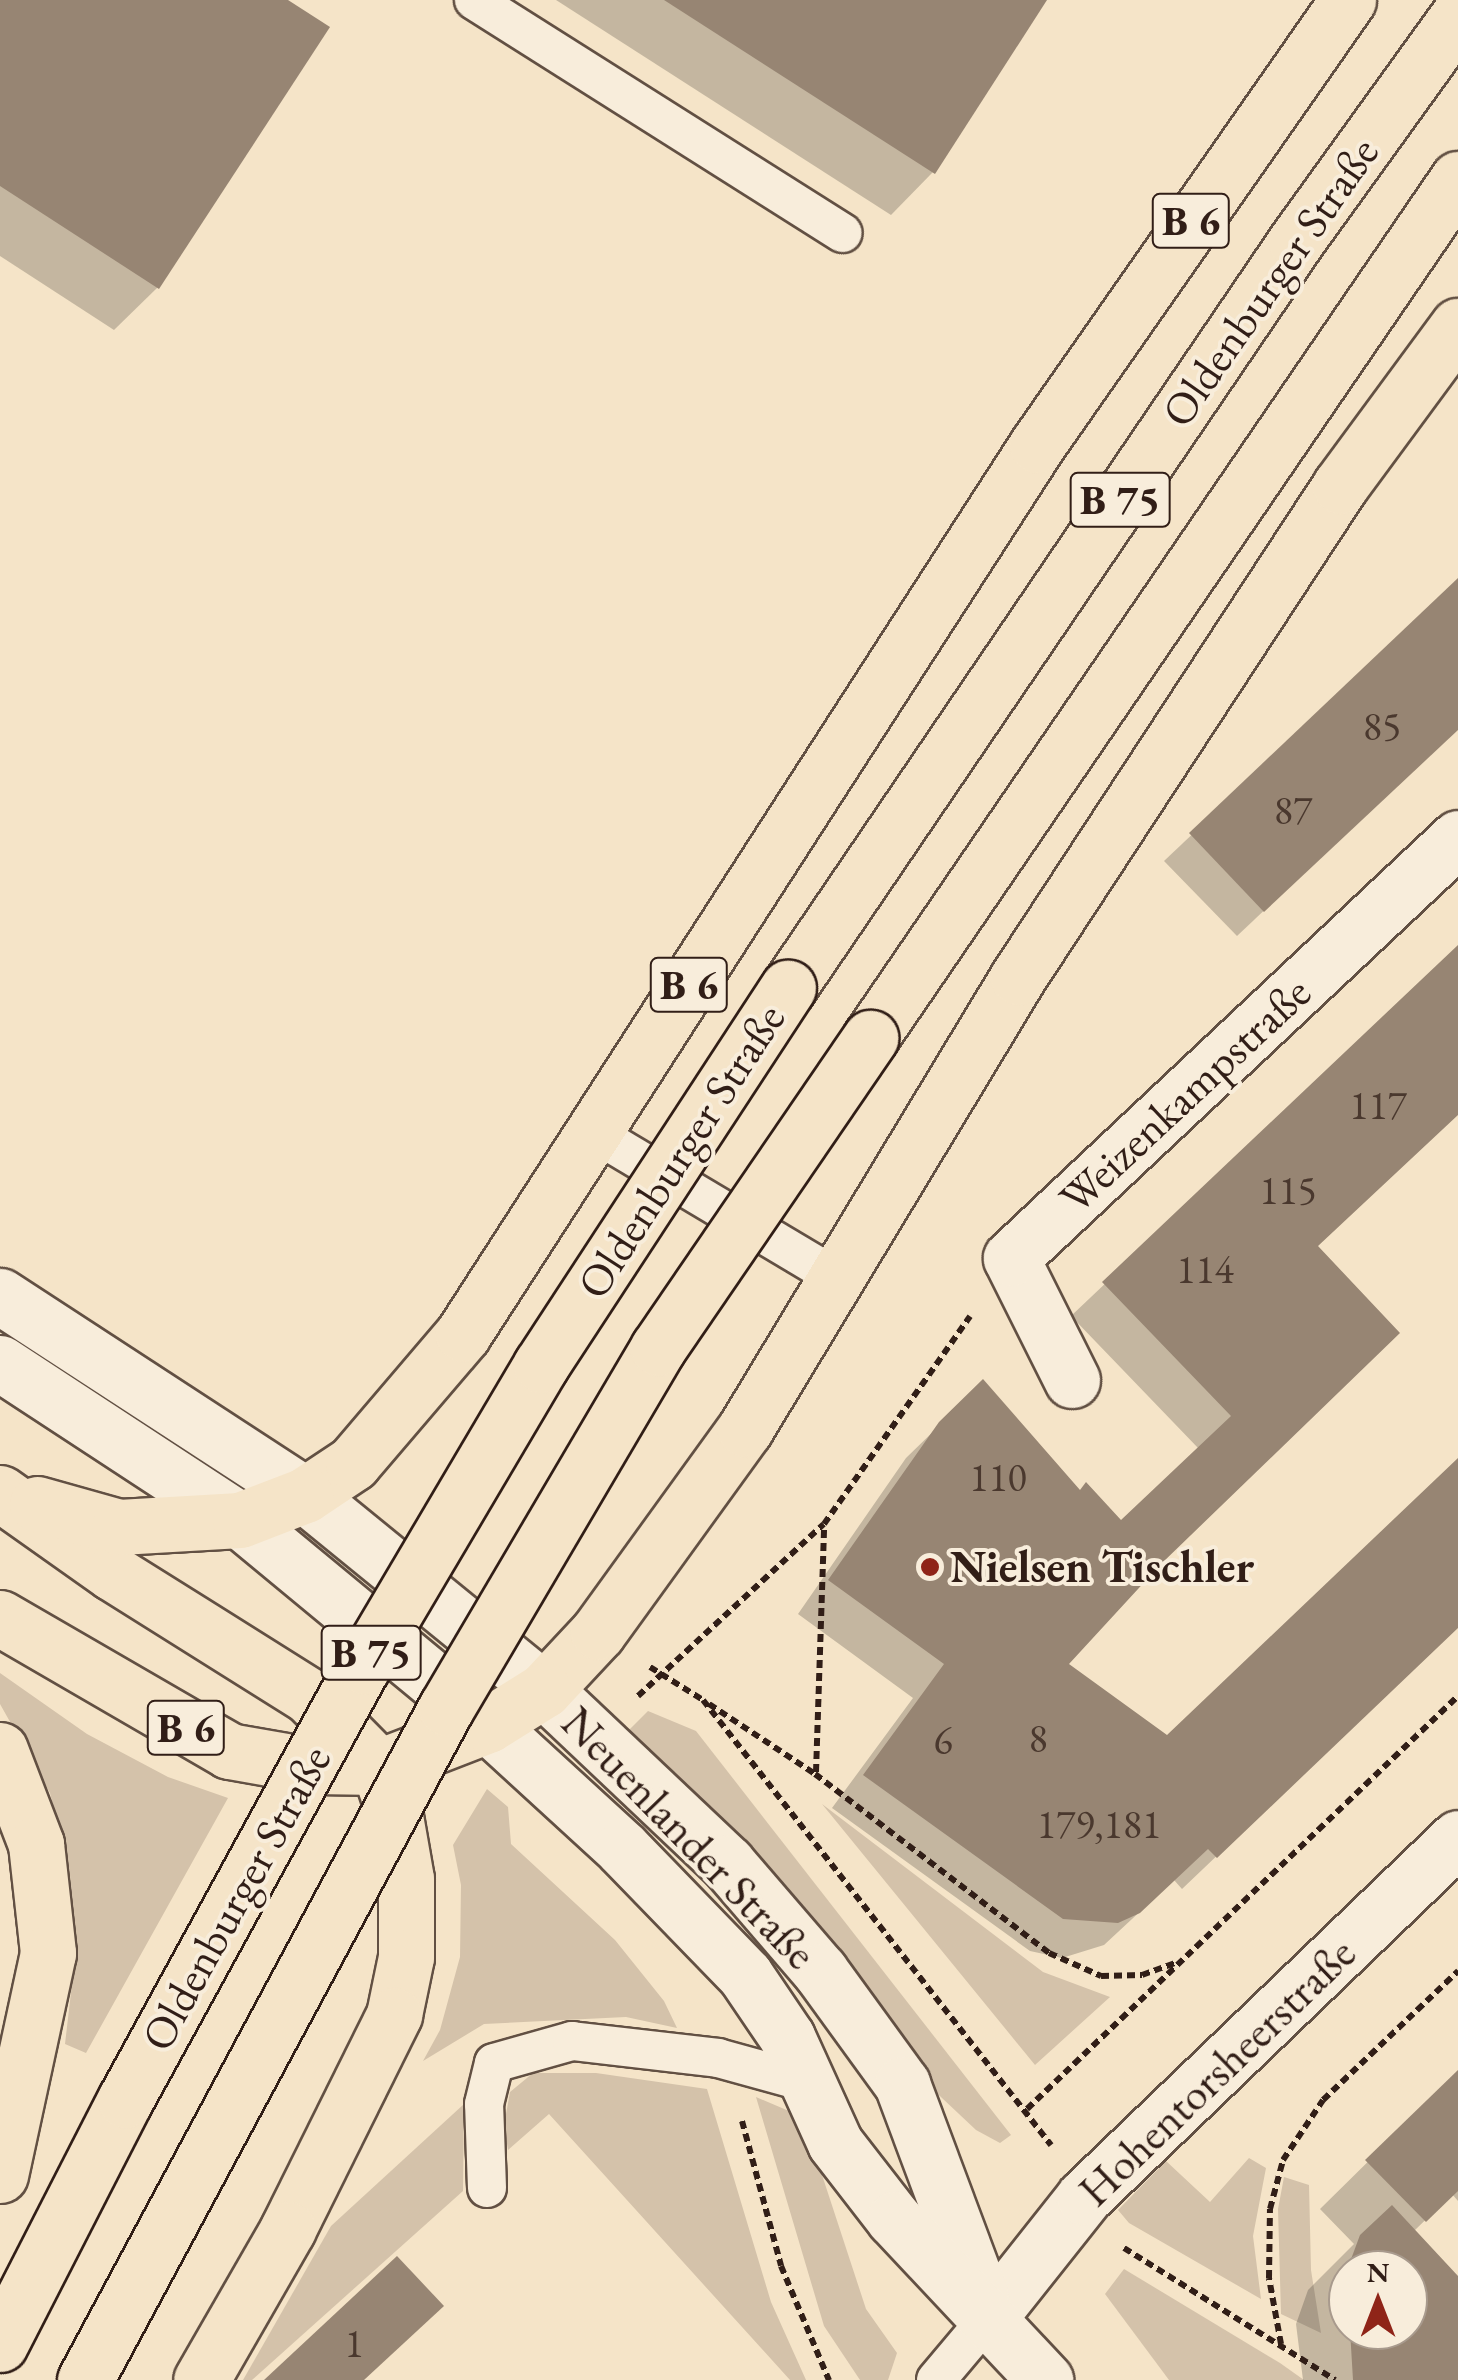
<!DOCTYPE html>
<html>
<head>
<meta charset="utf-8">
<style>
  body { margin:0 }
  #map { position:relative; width:1458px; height:2380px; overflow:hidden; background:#f5e4c8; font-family:"EB Garamond",serif }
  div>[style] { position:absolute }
  .green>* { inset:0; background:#d4c2aa }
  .shadow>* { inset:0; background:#0003 }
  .building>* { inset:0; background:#978573 }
  .path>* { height:6px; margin-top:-3px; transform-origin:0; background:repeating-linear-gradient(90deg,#311e17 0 8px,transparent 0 13px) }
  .roads { filter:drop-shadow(2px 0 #625043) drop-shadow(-2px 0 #625043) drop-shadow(0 2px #625043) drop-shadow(0 -2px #625043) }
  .service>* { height:38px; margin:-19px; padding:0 19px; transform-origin:19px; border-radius:19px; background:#f8eddb }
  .minor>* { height:55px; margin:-27.5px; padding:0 27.5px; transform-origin:27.5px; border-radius:27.5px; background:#f8eddb }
  .tertiary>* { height:55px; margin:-27.5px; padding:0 27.5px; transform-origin:27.5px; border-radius:27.5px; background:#f8eddb }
  .trunk>* { height:55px; margin:-27.5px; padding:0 27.5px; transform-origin:27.5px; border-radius:27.5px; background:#f5e4c8 }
  .motorway>* { height:55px; margin:-27.5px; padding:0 27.5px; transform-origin:27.5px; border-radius:27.5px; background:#f5e4c8 }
  .bridges { filter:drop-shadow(2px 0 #311e17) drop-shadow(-2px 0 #311e17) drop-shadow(0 2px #311e17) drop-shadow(0 -2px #311e17) }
  .trunk-bridge>* { height:55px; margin:-27.5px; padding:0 27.5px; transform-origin:27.5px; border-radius:27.5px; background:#f5e4c8 }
  .dots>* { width:28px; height:28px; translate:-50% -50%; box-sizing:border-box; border:5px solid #f8eddb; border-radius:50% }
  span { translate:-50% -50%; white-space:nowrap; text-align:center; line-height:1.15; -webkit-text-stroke:8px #f8eddb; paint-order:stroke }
  .number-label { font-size:40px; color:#4a382e }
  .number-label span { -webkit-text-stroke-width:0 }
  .shield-label span { padding:2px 8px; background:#f8eddb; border:2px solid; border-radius:8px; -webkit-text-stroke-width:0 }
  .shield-label { font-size:42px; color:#311e17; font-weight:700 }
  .street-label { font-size:45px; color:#311e17 }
  .poi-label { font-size:45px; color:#311e17; font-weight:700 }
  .left { translate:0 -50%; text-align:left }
  .north { position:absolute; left:1328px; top:2250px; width:100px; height:100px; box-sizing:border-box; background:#f8eddb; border:2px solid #a89a8d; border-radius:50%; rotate:0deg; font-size:28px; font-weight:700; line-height:40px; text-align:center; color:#311e17 }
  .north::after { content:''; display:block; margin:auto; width:35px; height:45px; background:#8f2418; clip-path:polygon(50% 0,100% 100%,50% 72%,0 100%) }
</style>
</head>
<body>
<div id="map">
  <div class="green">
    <i style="clip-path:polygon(0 1673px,87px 1734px,168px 1777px,228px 1798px,86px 2053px,65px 2044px,75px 1958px,70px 1876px,50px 1793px,0 1704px)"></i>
    <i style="clip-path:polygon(648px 1711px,696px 1731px,1011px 2135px,1000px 2143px,976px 2130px,925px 2082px,627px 1732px)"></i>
    <i style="clip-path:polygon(487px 1789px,508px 1807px,511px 1844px,615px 1940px,664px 2001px,677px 2028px,626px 2017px,484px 2024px,423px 2061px,440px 2030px,460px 1957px,461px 1885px,453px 1845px)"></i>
    <i style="clip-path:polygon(822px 1804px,1043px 1972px,1110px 1997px,1035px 2065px)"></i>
    <i style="clip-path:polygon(533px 2073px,596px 2073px,707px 2089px,771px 2302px,806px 2380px,790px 2380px,549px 2114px,508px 2150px,504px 2125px,510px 2092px)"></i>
    <i style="clip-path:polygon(756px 2097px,803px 2117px,866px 2309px,897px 2353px,888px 2380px,860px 2380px,824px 2326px)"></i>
    <i style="clip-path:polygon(464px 2104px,463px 2191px,252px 2380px,243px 2380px,331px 2226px)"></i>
    <i style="clip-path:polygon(1249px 2158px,1266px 2168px,1253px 2236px,1261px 2299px,1129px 2223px,1118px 2210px,1166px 2161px,1210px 2202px)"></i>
    <i style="clip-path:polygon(1284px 2177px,1309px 2185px,1311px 2270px,1321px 2333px,1281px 2314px,1278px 2209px)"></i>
    <i style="clip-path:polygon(1124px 2269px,1280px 2363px,1304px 2380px,1169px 2380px,1105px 2294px)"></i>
  </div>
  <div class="shadow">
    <i style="clip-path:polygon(0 0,284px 0,157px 288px,114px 330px,0 256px)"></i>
    <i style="clip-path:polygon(556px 0,1044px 0,933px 172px,891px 215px)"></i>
    <i style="clip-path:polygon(1458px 583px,1458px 727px,1237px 936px,1164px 861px)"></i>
    <i style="clip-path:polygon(1458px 949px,1458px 1112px,1315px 1247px,1397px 1333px,1150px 1572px,1066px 1664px,1167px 1738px,1458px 1461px,1458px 1626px,1182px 1889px,1174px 1880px,1104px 1945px,1062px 1958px,1030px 1951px,832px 1808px,913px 1698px,798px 1614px,906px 1458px,983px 1383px,1079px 1492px,1121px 1524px,1199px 1449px,1071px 1316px)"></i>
    <i style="clip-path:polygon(evenodd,1458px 2073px,1458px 2201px,1452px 2194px,1413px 2232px,1458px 2279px,1458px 2380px,1303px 2380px,1296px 2324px,1308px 2290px,1354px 2244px,1320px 2209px,1458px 2073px,1348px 2270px,1408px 2270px,1408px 2330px,1348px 2330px,1348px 2270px)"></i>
  </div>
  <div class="building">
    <i style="clip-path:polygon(0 0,288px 0,330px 27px,159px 289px,0 186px)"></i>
    <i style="clip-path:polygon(664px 0,1047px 0,935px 174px)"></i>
    <i style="clip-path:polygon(1458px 578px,1458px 730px,1264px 912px,1189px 833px)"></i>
    <i style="clip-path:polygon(1458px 945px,1458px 1115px,1318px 1246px,1400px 1333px,1161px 1564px,1069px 1664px,1167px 1735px,1458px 1458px,1458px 1628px,1217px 1858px,1208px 1849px,1140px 1913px,1118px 1923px,1063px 1919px,863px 1775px,944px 1664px,828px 1580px,939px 1422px,983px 1379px,1080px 1490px,1086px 1482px,1121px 1520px,1231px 1416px,1102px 1282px)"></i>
    <i style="clip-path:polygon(1458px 2070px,1458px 2191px,1426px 2222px,1365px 2160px)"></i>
    <i style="clip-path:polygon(1392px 2205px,1458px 2276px,1458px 2380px,1353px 2380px,1350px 2330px,1408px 2330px,1408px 2270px,1348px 2270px,1348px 2283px,1347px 2270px,1360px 2235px)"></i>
    <i style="clip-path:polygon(397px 2256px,444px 2306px,364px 2380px,264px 2380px)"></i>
  </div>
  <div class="path">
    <i style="left:650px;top:1667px;width:62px;rotate:31.9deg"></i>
    <i style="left:703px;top:1700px;width:565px;rotate:51.97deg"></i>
    <i style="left:638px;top:1696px;width:253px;rotate:-42.8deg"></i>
    <i style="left:824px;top:1524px;width:254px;rotate:-54.9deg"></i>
    <i style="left:709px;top:1704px;width:127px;rotate:33.4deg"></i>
    <i style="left:815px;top:1774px;width:295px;rotate:37.4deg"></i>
    <i style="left:1049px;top:1953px;width:57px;rotate:23.9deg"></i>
    <i style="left:1101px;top:1976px;width:41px;rotate:-1.4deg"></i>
    <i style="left:1142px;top:1975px;width:38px;rotate:-20deg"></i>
    <i style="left:816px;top:1772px;width:247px;rotate:-88.1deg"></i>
    <i style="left:1027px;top:2109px;width:597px;rotate:-43.78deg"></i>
    <i style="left:742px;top:2121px;width:150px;rotate:74.9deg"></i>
    <i style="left:781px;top:2266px;width:124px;rotate:67.2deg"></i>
    <i style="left:1124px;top:2248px;width:249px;rotate:32deg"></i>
    <i style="left:1281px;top:2344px;width:67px;rotate:-100.3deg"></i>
    <i style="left:1269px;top:2278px;width:69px;rotate:-89.2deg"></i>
    <i style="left:1270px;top:2209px;width:51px;rotate:-75.1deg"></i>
    <i style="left:1283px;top:2160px;width:72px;rotate:-56.3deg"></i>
    <i style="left:1323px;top:2100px;width:187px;rotate:-43.7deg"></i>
  </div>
  <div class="roads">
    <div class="service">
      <i style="left:474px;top:0;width:436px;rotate:32.3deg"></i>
      <i style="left:594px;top:1133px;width:282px;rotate:30.8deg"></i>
      <i style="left:487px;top:2188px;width:84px;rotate:-92deg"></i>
      <i style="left:484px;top:2104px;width:42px;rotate:-76.3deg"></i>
      <i style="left:494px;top:2063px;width:81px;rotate:-15.8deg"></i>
      <i style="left:572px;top:2041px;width:147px;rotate:6.6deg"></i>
      <i style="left:718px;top:2058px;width:94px;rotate:15.4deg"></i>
      <i style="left:936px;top:2380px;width:82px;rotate:-49.9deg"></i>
    </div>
    <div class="minor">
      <i style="left:1072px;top:1380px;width:136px;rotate:-116.6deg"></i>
      <i style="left:1011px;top:1258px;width:613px;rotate:-43.22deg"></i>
      <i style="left:989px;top:2317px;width:153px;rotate:-51.6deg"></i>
      <i style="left:1084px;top:2197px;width:518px;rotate:-43.83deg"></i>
    </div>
    <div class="tertiary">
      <i style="left:0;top:1296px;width:364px;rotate:33.1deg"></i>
      <i style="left:305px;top:1495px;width:308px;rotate:39.2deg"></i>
      <i style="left:544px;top:1690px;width:252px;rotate:43.4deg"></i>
      <i style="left:727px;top:1863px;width:143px;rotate:49.3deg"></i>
      <i style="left:820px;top:1971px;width:140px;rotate:54deg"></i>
      <i style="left:902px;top:2084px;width:225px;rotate:69.5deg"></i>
      <i style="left:0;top:1363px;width:287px;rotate:33.2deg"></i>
      <i style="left:240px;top:1520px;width:322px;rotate:39.6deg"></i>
      <i style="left:488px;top:1725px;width:182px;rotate:42.5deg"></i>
      <i style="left:622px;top:1848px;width:177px;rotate:45.9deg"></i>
      <i style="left:745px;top:1975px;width:75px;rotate:55.9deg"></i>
      <i style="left:787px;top:2037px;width:116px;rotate:65.6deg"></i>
      <i style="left:835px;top:2143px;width:96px;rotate:52.2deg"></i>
      <i style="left:894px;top:2219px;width:221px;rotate:46.8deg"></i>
    </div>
    <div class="trunk">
      <i style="left:788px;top:988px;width:903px;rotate:-55.78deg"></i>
      <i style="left:1296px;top:241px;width:277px;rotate:-54.2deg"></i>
      <i style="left:870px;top:1038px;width:1041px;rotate:-55.61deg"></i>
      <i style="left:305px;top:1495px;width:58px;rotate:-33.7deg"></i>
      <i style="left:353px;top:1463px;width:170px;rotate:-49.5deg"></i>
      <i style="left:463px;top:1334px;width:1058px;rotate:-57.15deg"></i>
      <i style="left:1037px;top:445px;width:543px;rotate:-55.05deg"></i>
      <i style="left:544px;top:1690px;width:79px;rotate:-47deg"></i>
      <i style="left:598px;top:1632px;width:251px;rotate:-54.1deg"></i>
      <i style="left:745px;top:1429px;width:528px;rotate:-58.87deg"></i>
      <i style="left:1018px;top:977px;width:587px;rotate:-56.74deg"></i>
      <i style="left:1340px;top:486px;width:199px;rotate:-53.6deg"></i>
    </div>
    <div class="motorway">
      <i style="left:0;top:1493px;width:138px;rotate:35.3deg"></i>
      <i style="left:113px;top:1573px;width:231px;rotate:32.1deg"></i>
      <i style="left:309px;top:1696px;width:100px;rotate:45.4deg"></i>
      <i style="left:379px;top:1767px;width:52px;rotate:71.9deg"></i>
      <i style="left:395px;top:1816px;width:64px;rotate:80.1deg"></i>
      <i style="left:406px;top:1879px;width:78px;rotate:90deg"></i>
      <i style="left:406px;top:1957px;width:59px;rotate:101.7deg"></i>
      <i style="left:394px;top:2015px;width:239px;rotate:116.4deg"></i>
      <i style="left:288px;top:2229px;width:174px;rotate:119.9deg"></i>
      <i style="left:37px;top:1504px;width:85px;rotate:15.7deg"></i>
      <i style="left:119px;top:1527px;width:121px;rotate:-3.3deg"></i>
      <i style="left:240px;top:1520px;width:70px;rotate:-21deg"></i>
      <i style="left:0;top:1618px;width:265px;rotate:30.1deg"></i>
      <i style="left:229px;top:1751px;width:86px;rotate:10deg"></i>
      <i style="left:314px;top:1766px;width:65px;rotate:0.9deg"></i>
      <i style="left:379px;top:1767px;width:117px;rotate:-21.1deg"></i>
      <i style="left:488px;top:1725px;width:66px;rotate:-32deg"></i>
      <i style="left:0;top:1750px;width:101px;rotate:69deg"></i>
      <i style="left:36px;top:1844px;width:110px;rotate:83.7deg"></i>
      <i style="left:48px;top:1953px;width:227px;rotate:102.2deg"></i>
    </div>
  </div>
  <div class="bridges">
    <div class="trunk-bridge">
      <i style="left:0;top:2344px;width:274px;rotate:-62.9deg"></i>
      <i style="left:125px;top:2100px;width:495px;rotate:-61.3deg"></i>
      <i style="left:363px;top:1666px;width:350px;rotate:-59.4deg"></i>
      <i style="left:541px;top:1365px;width:451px;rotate:-56.8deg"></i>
      <i style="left:85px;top:2380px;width:763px;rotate:-61.76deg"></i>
      <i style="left:446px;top:1708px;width:418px;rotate:-59.5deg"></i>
      <i style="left:658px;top:1348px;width:376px;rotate:-55.6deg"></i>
    </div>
  </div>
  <div class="dots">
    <i style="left:930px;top:1567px;background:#8f2418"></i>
  </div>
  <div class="number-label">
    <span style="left:1382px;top:726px">85</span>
    <span style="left:1293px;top:810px">87</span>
    <span style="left:1378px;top:1105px">117</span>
    <span style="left:1288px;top:1190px">115</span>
    <span style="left:1205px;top:1269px">114</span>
    <span style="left:998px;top:1477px">110</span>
    <span style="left:1038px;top:1738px">8</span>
    <span style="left:943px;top:1740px">6</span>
    <span style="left:1099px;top:1824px">179,181</span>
    <span style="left:354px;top:2343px">1</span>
  </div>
  <div class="shield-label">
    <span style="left:1191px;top:221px">B 6</span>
    <span style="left:1120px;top:500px">B 75</span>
    <span style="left:689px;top:985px">B 6</span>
    <span style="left:371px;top:1653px">B 75</span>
    <span style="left:186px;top:1728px">B 6</span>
  </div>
  <div class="street-label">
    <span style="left:1270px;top:282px;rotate:-55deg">Oldenburger Straße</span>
    <span style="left:1185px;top:1095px;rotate:-43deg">Weizenkampstraße</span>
    <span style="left:681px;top:1151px;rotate:-57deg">Oldenburger Straße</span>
    <span style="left:689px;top:1838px;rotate:46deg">Neuenlander Straße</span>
    <span style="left:236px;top:1898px;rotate:-61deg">Oldenburger Straße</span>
    <span style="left:1217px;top:2072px;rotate:-44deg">Hohentorsheerstraße</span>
  </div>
  <div class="poi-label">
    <span class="left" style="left:950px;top:1567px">Nielsen Tischler</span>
  </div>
  <div class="north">N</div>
</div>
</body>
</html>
